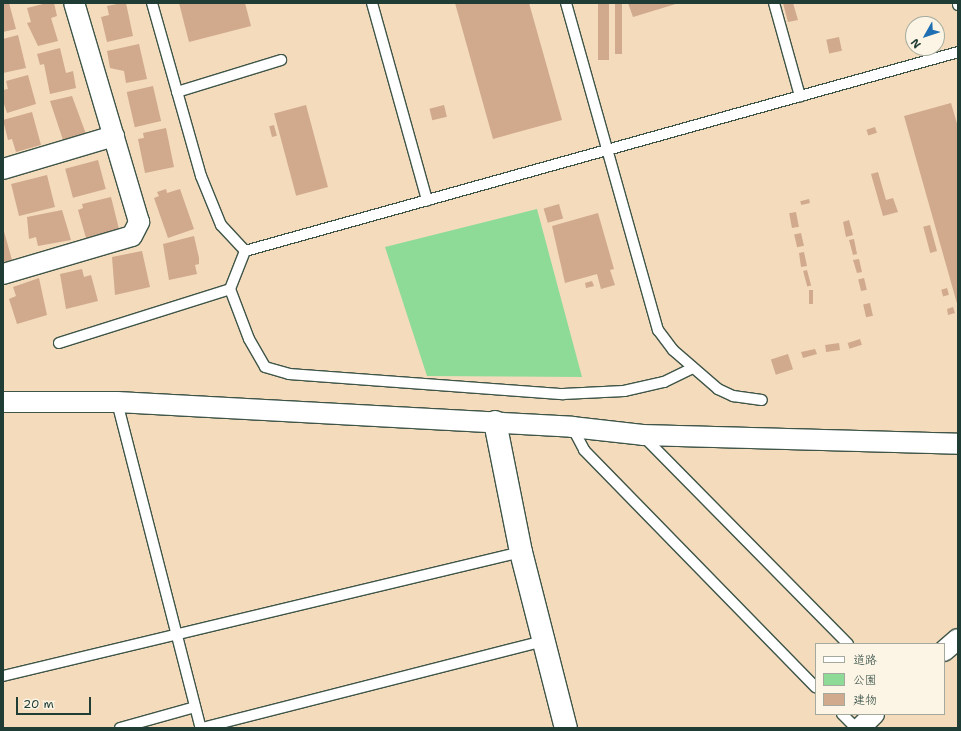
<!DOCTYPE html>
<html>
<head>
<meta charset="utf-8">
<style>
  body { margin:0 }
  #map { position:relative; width:961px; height:731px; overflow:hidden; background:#f3dbbc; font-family:"Shantell Sans","Klee One",sans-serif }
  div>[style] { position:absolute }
  .green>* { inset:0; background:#8edb98 }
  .building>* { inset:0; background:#d1a98c; transform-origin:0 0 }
  .roads { filter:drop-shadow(1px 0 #3f5548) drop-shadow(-1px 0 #3f5548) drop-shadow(0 1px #3f5548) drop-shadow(0 -1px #3f5548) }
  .service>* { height:10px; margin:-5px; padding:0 5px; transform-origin:5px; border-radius:5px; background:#fff }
  .minor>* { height:20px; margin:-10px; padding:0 10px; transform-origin:10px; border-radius:10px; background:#fff }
  .tertiary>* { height:22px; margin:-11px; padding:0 11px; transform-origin:11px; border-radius:11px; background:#fff }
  span { translate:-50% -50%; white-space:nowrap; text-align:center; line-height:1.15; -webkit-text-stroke:3px #fcf5e5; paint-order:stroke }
  .frame { position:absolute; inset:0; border:4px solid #1f3d34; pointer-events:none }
  .legend { position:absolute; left:815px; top:643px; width:130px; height:72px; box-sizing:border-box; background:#fcf5e5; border:1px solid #a4ab9e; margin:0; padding:5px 7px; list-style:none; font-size:12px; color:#1f3d34 }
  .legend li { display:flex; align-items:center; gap:8px; height:20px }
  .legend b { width:20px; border:1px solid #a4ab9e }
  .north { position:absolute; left:905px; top:16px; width:40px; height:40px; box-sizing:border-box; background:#fcf5e5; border:1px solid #a4ab9e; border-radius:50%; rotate:231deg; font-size:11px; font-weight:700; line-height:16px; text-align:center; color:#1f3d34 }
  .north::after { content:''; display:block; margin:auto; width:14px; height:18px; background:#1f6fb2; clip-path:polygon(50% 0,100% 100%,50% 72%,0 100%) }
  .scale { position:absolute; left:16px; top:697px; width:75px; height:18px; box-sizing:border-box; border:2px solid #1f3d34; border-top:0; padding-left:5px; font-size:12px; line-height:14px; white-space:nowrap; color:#1f3d34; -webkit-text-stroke:3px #fcf5e5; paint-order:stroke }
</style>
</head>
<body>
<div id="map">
  <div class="green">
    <i style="clip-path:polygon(537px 209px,582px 377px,427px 376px,385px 247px)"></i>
  </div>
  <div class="building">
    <i style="clip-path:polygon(3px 3px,9px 3px,16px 29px,3px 32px)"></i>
    <i style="clip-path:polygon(47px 3px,54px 3px,57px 16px,51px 18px,58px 41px,38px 46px,27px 23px,31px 22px,27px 8px)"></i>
    <i style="clip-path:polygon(122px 3px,126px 3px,133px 36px,107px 42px,101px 17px,109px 15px,107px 6px)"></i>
    <i style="clip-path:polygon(179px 3px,245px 3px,251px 26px,189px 42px)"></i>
    <i style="clip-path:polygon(455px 3px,529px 3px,562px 120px,493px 139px)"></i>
    <i style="left:598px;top:3px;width:11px;height:57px"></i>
    <i style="left:615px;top:3px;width:7px;height:51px"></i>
    <i style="clip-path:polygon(628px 3px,679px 3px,633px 17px)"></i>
    <i style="clip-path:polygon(783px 3px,793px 3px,798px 20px,788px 22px)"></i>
    <i style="clip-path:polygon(18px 35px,26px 68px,3px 73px,3px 39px)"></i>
    <i style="left:839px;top:37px;width:14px;height:13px;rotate:78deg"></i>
    <i style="clip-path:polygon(139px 44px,147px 79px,126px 83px,124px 71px,110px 68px,107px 51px)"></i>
    <i style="clip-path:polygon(60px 48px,66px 73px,73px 71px,76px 88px,50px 94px,44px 64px,40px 65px,37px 54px)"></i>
    <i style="clip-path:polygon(28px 75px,36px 104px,7px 113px,3px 101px,3px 90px,8px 89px,6px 81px)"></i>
    <i style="left:153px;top:86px;width:36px;height:27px;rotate:77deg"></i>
    <i style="clip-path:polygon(72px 96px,86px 134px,63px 140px,50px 101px)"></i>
    <i style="clip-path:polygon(951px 103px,958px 127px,958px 307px,904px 116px)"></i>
    <i style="left:306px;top:105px;width:85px;height:33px;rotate:75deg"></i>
    <i style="left:444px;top:105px;width:12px;height:15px;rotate:76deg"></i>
    <i style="clip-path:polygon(32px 112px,41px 145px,16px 152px,12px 139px,8px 140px,3px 120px)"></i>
    <i style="left:274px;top:125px;width:11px;height:5px;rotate:75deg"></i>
    <i style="left:875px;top:127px;width:6px;height:9px;rotate:72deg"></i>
    <i style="clip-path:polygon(166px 128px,174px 167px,145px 173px,138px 139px,144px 138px,143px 133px)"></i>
    <i style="left:98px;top:160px;width:30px;height:34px;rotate:75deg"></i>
    <i style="clip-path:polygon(878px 172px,886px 200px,893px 198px,898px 212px,883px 216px,871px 174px)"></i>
    <i style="left:47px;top:175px;width:33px;height:37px;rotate:76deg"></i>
    <i style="clip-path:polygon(166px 189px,167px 193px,180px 189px,194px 229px,168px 238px,154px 198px,159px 196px,157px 192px)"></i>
    <i style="clip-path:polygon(111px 197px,119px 229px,86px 238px,78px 210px,83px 208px,82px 204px)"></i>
    <i style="left:809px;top:199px;width:4px;height:9px;rotate:76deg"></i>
    <i style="left:559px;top:204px;width:15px;height:16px;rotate:74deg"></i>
    <i style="clip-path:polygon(62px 210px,71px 240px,38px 246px,36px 237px,29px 239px,27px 217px)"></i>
    <i style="left:796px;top:212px;width:15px;height:7px;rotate:79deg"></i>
    <i style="clip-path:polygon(598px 213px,614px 269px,610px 270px,615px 285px,601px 289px,597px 274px,565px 283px,552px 226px)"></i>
    <i style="clip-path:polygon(849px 220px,853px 235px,846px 237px,843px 222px)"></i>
    <i style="left:930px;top:225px;width:27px;height:7px;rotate:75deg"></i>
    <i style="clip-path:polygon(3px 228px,12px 260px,3px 262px)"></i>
    <i style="left:801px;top:233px;width:13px;height:7px;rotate:77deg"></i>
    <i style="clip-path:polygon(194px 236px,199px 258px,199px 264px,195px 265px,197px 274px,169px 280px,163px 244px)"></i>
    <i style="clip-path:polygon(854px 239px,857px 254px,853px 255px,849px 240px)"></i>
    <i style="clip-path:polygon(142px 251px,150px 287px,115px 295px,112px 257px)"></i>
    <i style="clip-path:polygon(804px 252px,807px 266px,801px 267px,799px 253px)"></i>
    <i style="clip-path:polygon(859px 259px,862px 272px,857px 273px,853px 260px)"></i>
    <i style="clip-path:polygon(82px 269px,84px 277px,91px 275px,98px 301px,66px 309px,60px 274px)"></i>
    <i style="left:807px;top:270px;width:16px;height:4px;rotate:75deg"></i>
    <i style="clip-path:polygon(39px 278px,47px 315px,17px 324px,9px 299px,16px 296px,13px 287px)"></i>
    <i style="left:864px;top:278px;width:12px;height:6px;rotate:76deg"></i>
    <i style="clip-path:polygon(592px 281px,594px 286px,586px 288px,585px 283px)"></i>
    <i style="left:947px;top:288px;width:7px;height:6px;rotate:74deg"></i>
    <i style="left:809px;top:290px;width:4px;height:14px"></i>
    <i style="left:870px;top:303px;width:13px;height:7px;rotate:77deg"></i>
    <i style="clip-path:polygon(953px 307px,955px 313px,948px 315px,947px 309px)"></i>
    <i style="left:860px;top:339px;width:6px;height:13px;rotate:72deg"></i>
    <i style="left:839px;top:343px;width:7px;height:14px;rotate:82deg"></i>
    <i style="clip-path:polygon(815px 349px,817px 354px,803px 358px,801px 352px)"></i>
    <i style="left:788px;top:354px;width:16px;height:18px;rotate:72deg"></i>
  </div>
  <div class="roads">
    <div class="service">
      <i style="left:152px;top:3px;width:180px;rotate:74.2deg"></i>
      <i style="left:201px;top:176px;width:53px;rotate:67.8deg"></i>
      <i style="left:221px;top:225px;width:35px;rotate:47deg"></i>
      <i style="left:372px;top:3px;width:205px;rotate:74.4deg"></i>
      <i style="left:566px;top:3px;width:340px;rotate:74.3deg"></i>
      <i style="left:658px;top:330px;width:25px;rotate:53deg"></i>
      <i style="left:673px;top:350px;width:60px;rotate:40.9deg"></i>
      <i style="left:718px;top:389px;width:17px;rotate:25deg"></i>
      <i style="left:733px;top:396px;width:29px;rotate:8deg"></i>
      <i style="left:774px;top:3px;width:97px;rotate:74.4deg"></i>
      <i style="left:958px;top:3px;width:2px;rotate:90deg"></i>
      <i style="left:177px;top:92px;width:109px;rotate:-17.1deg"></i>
      <i style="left:245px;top:251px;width:740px;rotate:-15.59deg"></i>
      <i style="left:230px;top:289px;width:41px;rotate:-68.5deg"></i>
      <i style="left:59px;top:343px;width:179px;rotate:-17.5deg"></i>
      <i style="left:230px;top:289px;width:53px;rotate:69.2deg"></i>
      <i style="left:249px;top:339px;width:32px;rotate:60deg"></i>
      <i style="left:265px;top:367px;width:25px;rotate:16deg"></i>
      <i style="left:289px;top:374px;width:275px;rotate:4.2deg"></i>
      <i style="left:563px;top:394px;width:61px;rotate:-2.8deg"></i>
      <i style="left:624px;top:391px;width:41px;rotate:-12.7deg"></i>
      <i style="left:664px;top:382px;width:32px;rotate:-26deg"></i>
      <i style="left:117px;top:402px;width:337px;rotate:75.6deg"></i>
      <i style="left:572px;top:427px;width:26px;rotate:62deg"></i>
      <i style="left:584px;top:450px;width:332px;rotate:45.7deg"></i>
      <i style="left:643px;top:436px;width:292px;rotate:45.4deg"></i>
      <i style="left:3px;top:676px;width:533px;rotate:-13.46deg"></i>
      <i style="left:842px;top:714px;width:20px;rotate:45deg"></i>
      <i style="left:120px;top:728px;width:78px;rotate:-15.6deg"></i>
      <i style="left:202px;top:728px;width:353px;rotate:-14.3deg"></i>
    </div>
    <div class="minor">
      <i style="left:3px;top:169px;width:116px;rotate:-16.6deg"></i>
      <i style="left:3px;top:274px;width:134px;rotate:-16.4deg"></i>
      <i style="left:132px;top:236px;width:16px;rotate:-63deg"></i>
      <i style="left:139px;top:222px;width:228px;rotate:-106.5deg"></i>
      <i style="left:3px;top:402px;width:114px"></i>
      <i style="left:117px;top:402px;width:456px;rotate:3.1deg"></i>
      <i style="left:572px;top:427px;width:71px;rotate:6.4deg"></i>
      <i style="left:643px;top:435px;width:315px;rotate:1.6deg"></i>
      <i style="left:944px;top:651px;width:18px;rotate:-41deg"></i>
      <i style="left:860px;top:728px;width:20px;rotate:-45deg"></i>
    </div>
    <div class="tertiary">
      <i style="left:495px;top:422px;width:133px;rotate:78.7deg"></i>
      <i style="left:521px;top:552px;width:182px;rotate:75.7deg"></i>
    </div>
  </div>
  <div class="frame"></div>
  <ul class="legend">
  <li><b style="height:5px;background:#fff"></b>道路</li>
  <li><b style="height:11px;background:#8edb98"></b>公園</li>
  <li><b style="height:11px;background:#d1a98c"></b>建物</li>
  </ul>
  <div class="north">N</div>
  <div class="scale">20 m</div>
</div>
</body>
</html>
